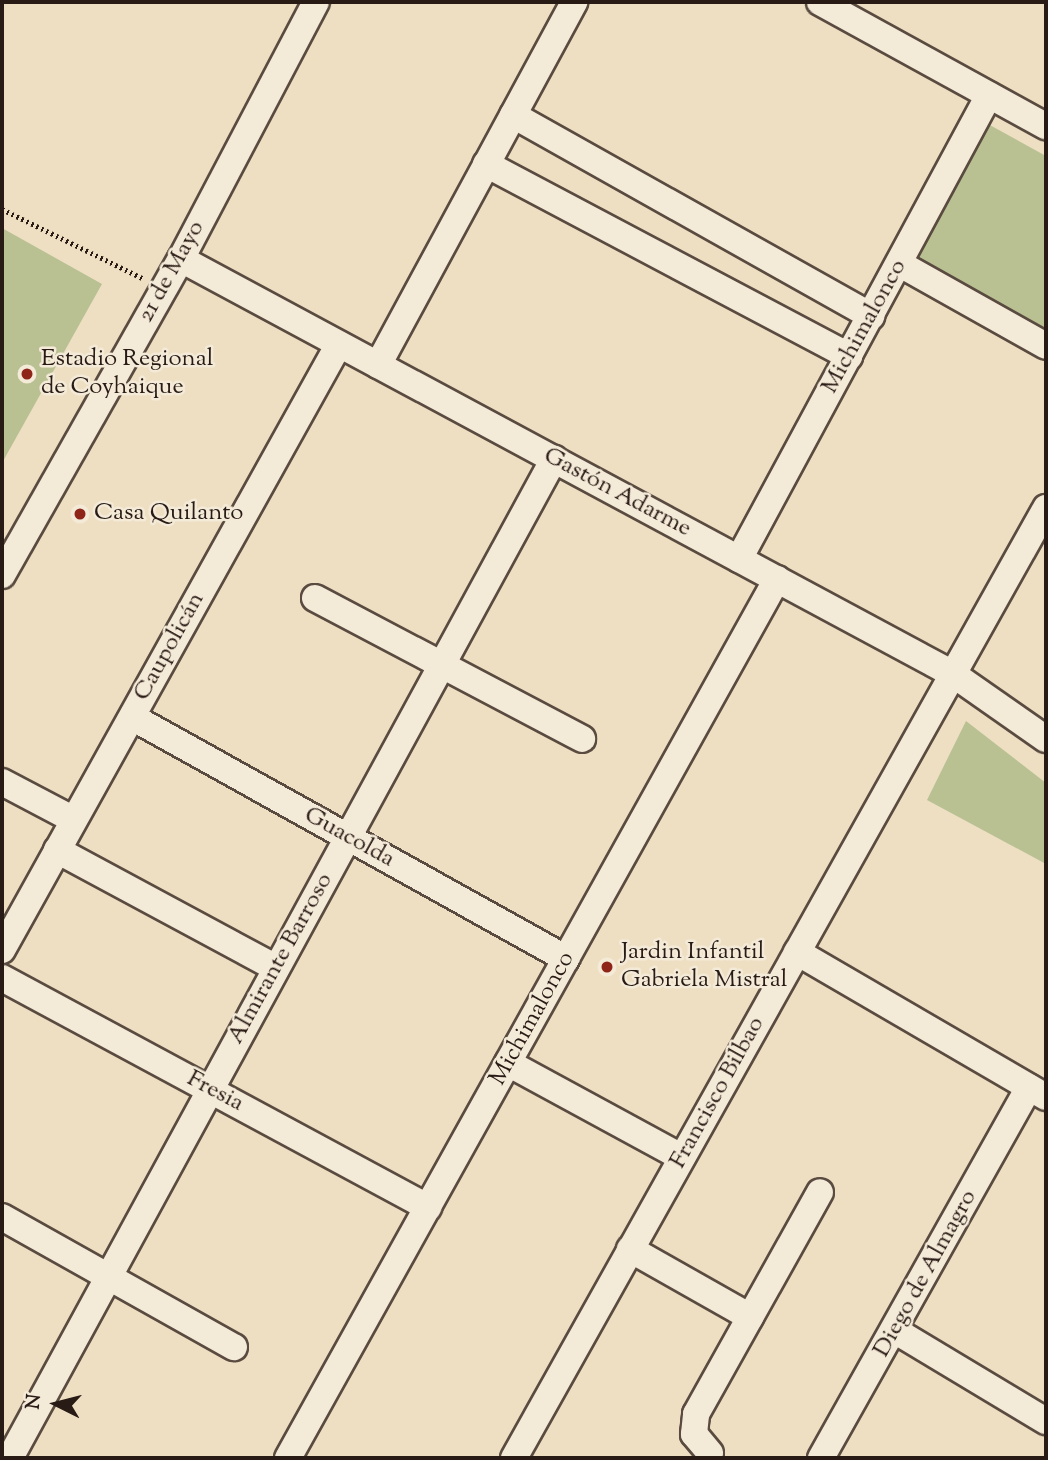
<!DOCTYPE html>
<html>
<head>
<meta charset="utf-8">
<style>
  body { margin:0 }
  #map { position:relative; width:1048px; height:1460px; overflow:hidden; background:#eedfc3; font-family:"Sorts Mill Goudy",serif }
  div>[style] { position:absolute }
  .green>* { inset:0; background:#b9c193 }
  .path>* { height:4.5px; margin-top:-2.25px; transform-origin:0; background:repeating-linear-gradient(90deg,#281a14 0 2px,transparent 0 5.5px) }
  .roads { filter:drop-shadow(2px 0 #5a4b40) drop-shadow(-2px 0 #5a4b40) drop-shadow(0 2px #5a4b40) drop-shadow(0 -2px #5a4b40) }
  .minor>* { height:26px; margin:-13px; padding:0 13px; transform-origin:13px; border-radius:13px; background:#f4ead8 }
  .dots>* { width:19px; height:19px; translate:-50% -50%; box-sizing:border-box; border:4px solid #f4ead8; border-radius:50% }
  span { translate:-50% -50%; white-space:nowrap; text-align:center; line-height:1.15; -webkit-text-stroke:5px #f4ead8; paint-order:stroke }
  .street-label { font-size:24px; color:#281a14 }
  .poi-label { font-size:24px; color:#281a14 }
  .left { translate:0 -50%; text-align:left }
  .frame { position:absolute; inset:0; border:4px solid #281a14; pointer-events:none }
  .north { position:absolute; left:21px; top:1369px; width:70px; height:70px; -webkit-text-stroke:5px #f4ead8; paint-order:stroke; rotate:276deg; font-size:19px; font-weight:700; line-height:28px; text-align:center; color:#281a14 }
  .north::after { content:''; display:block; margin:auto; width:24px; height:32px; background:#281a14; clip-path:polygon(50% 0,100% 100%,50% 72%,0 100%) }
</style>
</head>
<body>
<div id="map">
  <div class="green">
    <i style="clip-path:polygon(988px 124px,1046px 156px,1046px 350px,908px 277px)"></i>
    <i style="clip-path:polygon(2px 228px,102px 284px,2px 463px)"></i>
    <i style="clip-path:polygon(966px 721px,1046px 783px,1046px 864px,927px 800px)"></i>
  </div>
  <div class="path">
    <i style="left:2px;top:209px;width:158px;rotate:26.2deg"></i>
  </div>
  <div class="roads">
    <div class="minor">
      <i style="left:820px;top:2px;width:258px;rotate:28.8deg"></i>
      <i style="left:513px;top:115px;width:411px;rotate:29.3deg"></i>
      <i style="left:486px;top:164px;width:411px;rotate:27.9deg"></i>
      <i style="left:181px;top:259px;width:876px;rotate:28.26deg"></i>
      <i style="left:953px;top:674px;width:113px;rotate:35deg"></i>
      <i style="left:900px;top:264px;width:167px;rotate:29.3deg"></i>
      <i style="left:378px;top:365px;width:413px;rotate:-61.6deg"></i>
      <i style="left:739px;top:559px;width:527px;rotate:-61.68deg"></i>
      <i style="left:2px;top:575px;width:363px;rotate:-60.5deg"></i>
      <i style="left:181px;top:259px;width:290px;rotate:-62.3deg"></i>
      <i style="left:315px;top:598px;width:302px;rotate:27.8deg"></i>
      <i style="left:132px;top:717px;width:497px;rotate:29.1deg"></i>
      <i style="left:2px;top:782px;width:81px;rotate:27.8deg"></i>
      <i style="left:57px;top:850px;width:249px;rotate:28.3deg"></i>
      <i style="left:2px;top:950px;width:693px;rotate:-60.92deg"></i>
      <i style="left:797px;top:952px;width:288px;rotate:30.2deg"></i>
      <i style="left:2px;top:978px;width:484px;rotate:28.3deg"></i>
      <i style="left:508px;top:1063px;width:197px;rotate:28.5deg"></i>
      <i style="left:2px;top:1217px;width:266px;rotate:29.3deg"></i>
      <i style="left:630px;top:1249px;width:138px;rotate:29.5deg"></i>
      <i style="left:896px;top:1331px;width:175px;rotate:31deg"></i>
      <i style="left:710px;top:1453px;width:25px;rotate:-130deg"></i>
      <i style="left:694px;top:1434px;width:20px;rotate:-84deg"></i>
      <i style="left:696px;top:1414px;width:254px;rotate:-60.8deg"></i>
      <i style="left:10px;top:1458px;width:1138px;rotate:-61.43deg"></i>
      <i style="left:288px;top:1458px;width:1006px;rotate:-60.91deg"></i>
      <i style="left:514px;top:1458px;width:1089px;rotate:-60.75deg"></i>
      <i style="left:821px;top:1458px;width:425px;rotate:-60.7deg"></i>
    </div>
  </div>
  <div class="dots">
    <i style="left:27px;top:374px;background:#8f2418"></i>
    <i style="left:80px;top:514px;background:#8f2418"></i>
    <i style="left:607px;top:967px;background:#8f2418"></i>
  </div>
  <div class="street-label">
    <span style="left:172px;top:272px;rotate:-61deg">21 de Mayo</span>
    <span style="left:865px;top:327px;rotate:-61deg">Michimalonco</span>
    <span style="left:617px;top:493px;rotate:28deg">Gastón Adarme</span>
    <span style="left:170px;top:647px;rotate:-61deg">Caupolicán</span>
    <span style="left:349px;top:838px;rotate:29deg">Guacolda</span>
    <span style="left:281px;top:959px;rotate:-61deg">Almirante Barroso</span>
    <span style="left:533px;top:1019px;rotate:-61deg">Michimalonco</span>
    <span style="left:215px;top:1092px;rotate:28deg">Fresia</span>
    <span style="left:718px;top:1093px;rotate:-61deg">Francisco Bilbao</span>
    <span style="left:926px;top:1274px;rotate:-61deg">Diego de Almagro</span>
  </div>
  <div class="poi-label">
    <span class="left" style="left:41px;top:374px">Estadio Regional<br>de Coyhaique</span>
    <span class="left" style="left:94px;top:514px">Casa Quilanto</span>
    <span class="left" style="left:621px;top:967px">Jardin Infantil<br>Gabriela Mistral</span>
  </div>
  <div class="frame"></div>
  <div class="north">N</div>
</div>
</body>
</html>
